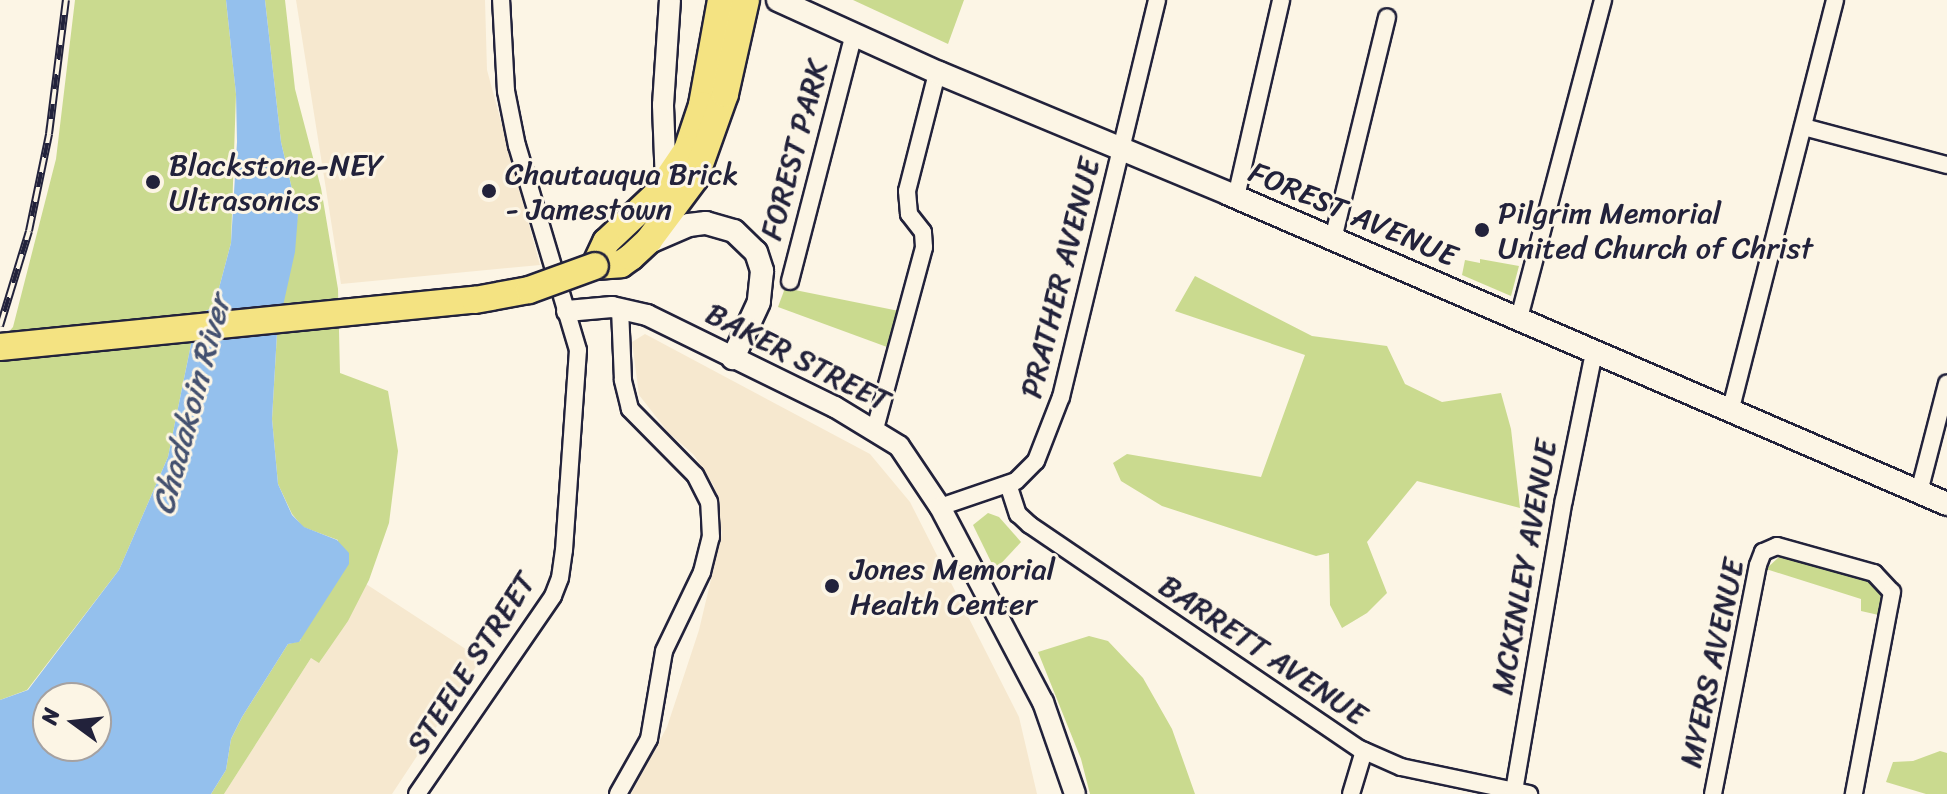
<!DOCTYPE html>
<html>
<head>
<meta charset="utf-8">
<style>
  body { margin:0 }
  #map { position:relative; width:1947px; height:794px; overflow:hidden; background:#fcf5e5; font-family:Sriracha,sans-serif }
  div>[style] { position:absolute }
  .built>* { inset:0; background:#f6e8cf }
  .green>* { inset:0; background:#cada8f }
  .water>* { inset:0; background:#94c0ed }
  .roads { filter:drop-shadow(2px 0 #22223b) drop-shadow(-2px 0 #22223b) drop-shadow(0 2px #22223b) drop-shadow(0 -2px #22223b) }
  .minor>* { height:16px; margin:-8px; padding:0 8px; transform-origin:8px; border-radius:8px; background:#fcf5e5 }
  .tertiary>* { height:20px; margin:-10px; padding:0 10px; transform-origin:10px; border-radius:10px; background:#fcf5e5 }
  .secondary>* { height:22px; margin:-11px; padding:0 11px; transform-origin:11px; border-radius:11px; background:#fcf5e5 }
  .trunk>* { height:26px; margin:-13px; padding:0 13px; transform-origin:13px; border-radius:13px; background:#f4e382 }
  .rail>* { height:8px; margin-top:-4px; transform-origin:0; background:repeating-linear-gradient(90deg,#fcf5e5 0 15px,#22223b 0 30px); box-sizing:border-box; border-block:2px solid #22223b }
  .bridges { filter:drop-shadow(2px 0 #22223b) drop-shadow(-2px 0 #22223b) drop-shadow(0 2px #22223b) drop-shadow(0 -2px #22223b) }
  .trunk-bridge>* { height:26px; margin:-13px; padding:0 13px; transform-origin:13px; border-radius:13px; background:#f4e382 }
  .dots>* { width:22px; height:22px; translate:-50% -50%; box-sizing:border-box; border:4px solid #fcf5e5; border-radius:50% }
  span { translate:-50% -50%; white-space:nowrap; text-align:center; line-height:1.15; -webkit-text-stroke:6px #fcf5e5; paint-order:stroke }
  .street-label { font-size:30px; color:#22223b }
  .poi-label { font-size:30px; color:#22223b }
  .left { translate:0 -50%; text-align:left }
  .water-label { font-size:32px; color:#445170; font-style:italic }
  .north { position:absolute; left:32px; top:682px; width:80px; height:80px; box-sizing:border-box; background:#fcf5e5; border:2px solid #a5a1a1; border-radius:50%; rotate:285deg; font-size:22px; font-weight:700; line-height:32px; text-align:center; color:#22223b }
  .north::after { content:''; display:block; margin:auto; width:28px; height:36px; background:#22223b; clip-path:polygon(50% 0,100% 100%,50% 72%,0 100%) }
</style>
</head>
<body>
<div id="map">
  <div class="built">
    <i style="clip-path:polygon(296px 0,485px 0,487px 70px,540px 265px,341px 284px)"></i>
    <i style="clip-path:polygon(645px 334px,870px 454px,910px 502px,1019px 717px,1037px 794px,631px 794px,667px 727px,699px 630px,722px 533px,714px 486px,694px 455px,668px 432px,639px 395px,632px 342px)"></i>
    <i style="clip-path:polygon(366px 584px,481px 659px,392px 794px,224px 794px,311px 658px,320px 662px)"></i>
  </div>
  <div class="green">
    <i style="clip-path:polygon(75px 0,226px 0,236px 94px,231px 243px,214px 307px,197px 315px,168px 457px,119px 570px,27px 690px,0 700px,0 342px,13px 327px,56px 159px)"></i>
    <i style="clip-path:polygon(265px 0,285px 0,295px 89px,321px 188px,338px 289px,340px 373px,388px 391px,398px 451px,389px 523px,369px 580px,348px 621px,319px 663px,311px 658px,224px 794px,211px 794px,226px 770px,231px 739px,242px 717px,288px 644px,300px 641px,338px 540px,303px 527px,292px 514px,278px 484px,272px 419px,277px 333px,298px 215px,281px 142px)"></i>
    <i style="clip-path:polygon(853px 0,964px 0,948px 44px)"></i>
    <i style="clip-path:polygon(1480px 259px,1519px 266px,1511px 296px,1462px 275px,1465px 260px,1480px 263px)"></i>
    <i style="clip-path:polygon(1195px 276px,1312px 336px,1387px 346px,1405px 384px,1442px 402px,1501px 393px,1511px 429px,1520px 508px,1417px 481px,1367px 542px,1387px 593px,1367px 613px,1342px 628px,1330px 605px,1329px 553px,1316px 556px,1162px 506px,1121px 481px,1113px 463px,1127px 454px,1261px 477px,1305px 355px,1175px 311px)"></i>
    <i style="clip-path:polygon(785px 288px,899px 311px,887px 347px,778px 307px)"></i>
    <i style="clip-path:polygon(988px 513px,999px 517px,1021px 542px,995px 570px,973px 525px)"></i>
    <i style="clip-path:polygon(1779px 557px,1872px 581px,1886px 600px,1883px 616px,1861px 611px,1861px 599px,1766px 569px)"></i>
    <i style="clip-path:polygon(1089px 636px,1108px 641px,1143px 678px,1172px 729px,1195px 794px,1090px 794px,1081px 759px,1038px 652px)"></i>
    <i style="clip-path:polygon(1940px 751px,1947px 753px,1947px 794px,1926px 794px,1886px 782px,1893px 762px,1913px 761px)"></i>
  </div>
  <div class="water">
    <i style="clip-path:polygon(evenodd,226px 0,265px 0,281px 142px,298px 215px,295px 252px,277px 333px,272px 419px,278px 484px,292px 515px,304px 527px,337px 540px,349px 553px,349px 564px,299px 642px,288px 644px,242px 717px,231px 739px,226px 770px,211px 794px,0 794px,0 700px,28px 690px,119px 570px,168px 457px,197px 315px,214px 307px,231px 243px,237px 142px,236px 94px,226px 0,48px 698px,96px 698px,96px 746px,48px 746px,48px 698px)"></i>
  </div>
  <div class="roads">
    <div class="minor">
      <i style="left:1804px;top:127px;width:148px;rotate:14.9deg"></i>
      <i style="left:1236px;top:197px;width:202px;rotate:-77.1deg"></i>
      <i style="left:1333px;top:239px;width:228px;rotate:-76.3deg"></i>
      <i style="left:790px;top:281px;width:256px;rotate:-75.5deg"></i>
      <i style="left:1519px;top:318px;width:329px;rotate:-75.2deg"></i>
      <i style="left:1730px;top:412px;width:425px;rotate:-75.7deg"></i>
      <i style="left:875px;top:429px;width:188px;rotate:-74.9deg"></i>
      <i style="left:924px;top:247px;width:15px;rotate:-94deg"></i>
      <i style="left:923px;top:232px;width:23px;rotate:-128deg"></i>
      <i style="left:909px;top:214px;width:23px;rotate:-95deg"></i>
      <i style="left:907px;top:191px;width:122px;rotate:-75.7deg"></i>
      <i style="left:1008px;top:484px;width:32px;rotate:72deg"></i>
      <i style="left:1018px;top:514px;width:16px;rotate:43deg"></i>
      <i style="left:1030px;top:525px;width:399px;rotate:34.2deg"></i>
      <i style="left:1360px;top:749px;width:45px;rotate:23.7deg"></i>
      <i style="left:1401px;top:767px;width:131px;rotate:11.9deg"></i>
      <i style="left:1919px;top:492px;width:112px;rotate:-75.5deg"></i>
      <i style="left:940px;top:507px;width:80px;rotate:-18.9deg"></i>
      <i style="left:1016px;top:481px;width:28px;rotate:-45deg"></i>
      <i style="left:1036px;top:461px;width:69px;rotate:-68.7deg"></i>
      <i style="left:1061px;top:397px;width:408px;rotate:-76.4deg"></i>
      <i style="left:1514px;top:791px;width:295px;rotate:-80.3deg"></i>
      <i style="left:1564px;top:500px;width:150px;rotate:-78.5deg"></i>
      <i style="left:417px;top:794px;width:240px;rotate:-55.5deg"></i>
      <i style="left:553px;top:596px;width:19px;rotate:-69deg"></i>
      <i style="left:560px;top:578px;width:28px;rotate:-82deg"></i>
      <i style="left:564px;top:550px;width:200px;rotate:-86deg"></i>
      <i style="left:578px;top:350px;width:213px;rotate:-106.6deg"></i>
      <i style="left:517px;top:146px;width:56px;rotate:-101.3deg"></i>
      <i style="left:506px;top:91px;width:91px;rotate:-93.1deg"></i>
      <i style="left:618px;top:794px;width:63px;rotate:-60.6deg"></i>
      <i style="left:649px;top:739px;width:89px;rotate:-80.3deg"></i>
      <i style="left:664px;top:651px;width:88px;rotate:-64.3deg"></i>
      <i style="left:702px;top:572px;width:36px;rotate:-76deg"></i>
      <i style="left:711px;top:537px;width:35px;rotate:-93deg"></i>
      <i style="left:709px;top:502px;width:30px;rotate:-117deg"></i>
      <i style="left:695px;top:475px;width:93px;rotate:-134.6deg"></i>
      <i style="left:630px;top:409px;width:30px;rotate:-104deg"></i>
      <i style="left:623px;top:380px;width:71px;rotate:-92.4deg"></i>
      <i style="left:1351px;top:794px;width:45px;rotate:-73.2deg"></i>
      <i style="left:1713px;top:794px;width:233px;rotate:-78.9deg"></i>
      <i style="left:1758px;top:565px;width:14px;rotate:-69deg"></i>
      <i style="left:1763px;top:552px;width:15px;rotate:-23deg"></i>
      <i style="left:1777px;top:546px;width:101px;rotate:15.6deg"></i>
      <i style="left:1874px;top:573px;width:26px;rotate:47deg"></i>
      <i style="left:1892px;top:592px;width:206px;rotate:100.7deg"></i>
    </div>
    <div class="tertiary">
      <i style="left:666px;top:184px;width:79px;rotate:-92.2deg"></i>
      <i style="left:663px;top:105px;width:105px;rotate:-86.2deg"></i>
      <i style="left:567px;top:311px;width:45px;rotate:-5.1deg"></i>
      <i style="left:612px;top:307px;width:36px;rotate:13deg"></i>
      <i style="left:647px;top:315px;width:209px;rotate:26.1deg"></i>
      <i style="left:835px;top:407px;width:75px;rotate:31.4deg"></i>
      <i style="left:899px;top:446px;width:73px;rotate:56.1deg"></i>
      <i style="left:940px;top:507px;width:221px;rotate:62.2deg"></i>
      <i style="left:1043px;top:702px;width:97px;rotate:70.8deg"></i>
    </div>
    <div class="secondary">
      <i style="left:778px;top:0;width:177px;rotate:24.4deg"></i>
      <i style="left:939px;top:73px;width:314px;rotate:22.6deg"></i>
      <i style="left:1229px;top:194px;width:782px;rotate:23.35deg"></i>
      <i style="left:645px;top:244px;width:48px;rotate:-23.4deg"></i>
      <i style="left:689px;top:225px;width:17px;rotate:-7deg"></i>
      <i style="left:706px;top:223px;width:29px;rotate:16deg"></i>
      <i style="left:734px;top:231px;width:30px;rotate:44deg"></i>
      <i style="left:756px;top:252px;width:20px;rotate:72deg"></i>
      <i style="left:762px;top:271px;width:31px;rotate:96deg"></i>
      <i style="left:759px;top:302px;width:62px;rotate:114.9deg"></i>
    </div>
    <div class="trunk">
      <i style="left:721px;top:0;width:107px;rotate:100.3deg"></i>
      <i style="left:702px;top:105px;width:47px;rotate:108.4deg"></i>
      <i style="left:687px;top:150px;width:52px;rotate:124deg"></i>
      <i style="left:658px;top:193px;width:71px;rotate:136.7deg"></i>
      <i style="left:606px;top:242px;width:26px;rotate:115deg"></i>
      <i style="left:595px;top:266px;width:26px;rotate:-4deg"></i>
      <i style="left:621px;top:264px;width:12px;rotate:-35deg"></i>
      <i style="left:631px;top:257px;width:25px;rotate:-43deg"></i>
      <i style="left:649px;top:240px;width:77px;rotate:-53.4deg"></i>
      <i style="left:695px;top:178px;width:89px;rotate:-70.3deg"></i>
      <i style="left:725px;top:94px;width:96px;rotate:-77.4deg"></i>
    </div>
  </div>
  <div class="rail">
    <i style="left:0;top:326px;width:99px;rotate:-73deg"></i>
    <i style="left:29px;top:231px;width:99px;rotate:-78.3deg"></i>
    <i style="left:49px;top:134px;width:135px;rotate:-82.8deg"></i>
  </div>
  <div class="bridges">
    <div class="trunk-bridge">
      <i style="left:0;top:347px;width:477px;rotate:-5.7deg"></i>
      <i style="left:475px;top:300px;width:55px;rotate:-10.5deg"></i>
      <i style="left:529px;top:290px;width:70px;rotate:-20deg"></i>
    </div>
  </div>
  <div class="dots">
    <i style="left:153px;top:182px;background:#22223b"></i>
    <i style="left:489px;top:191px;background:#22223b"></i>
    <i style="left:1482px;top:230px;background:#22223b"></i>
    <i style="left:832px;top:586px;background:#22223b"></i>
  </div>
  <div class="street-label">
    <span style="left:794px;top:150px;rotate:-75deg">FOREST PARK</span>
    <span style="left:1353px;top:214px;rotate:23deg">FOREST AVENUE</span>
    <span style="left:1060px;top:278px;rotate:-76deg">PRATHER AVENUE</span>
    <span style="left:798px;top:357px;rotate:27deg">BAKER STREET</span>
    <span style="left:1524px;top:567px;rotate:-80deg">MCKINLEY AVENUE</span>
    <span style="left:1263px;top:650px;rotate:34deg">BARRETT AVENUE</span>
    <span style="left:471px;top:663px;rotate:-57deg">STEELE STREET</span>
    <span style="left:1712px;top:663px;rotate:-78deg">MYERS AVENUE</span>
  </div>
  <div class="poi-label">
    <span class="left" style="left:169px;top:182px">Blackstone-NEY<br>Ultrasonics</span>
    <span class="left" style="left:505px;top:191px">Chautauqua Brick<br>- Jamestown</span>
    <span class="left" style="left:1498px;top:230px">Pilgrim Memorial<br>United Church of Christ</span>
    <span class="left" style="left:850px;top:586px">Jones Memorial<br>Health Center</span>
  </div>
  <div class="water-label">
    <span style="left:192px;top:405px;rotate:-75deg">Chadakoin River</span>
  </div>
  <div class="north">N</div>
</div>
</body>
</html>
